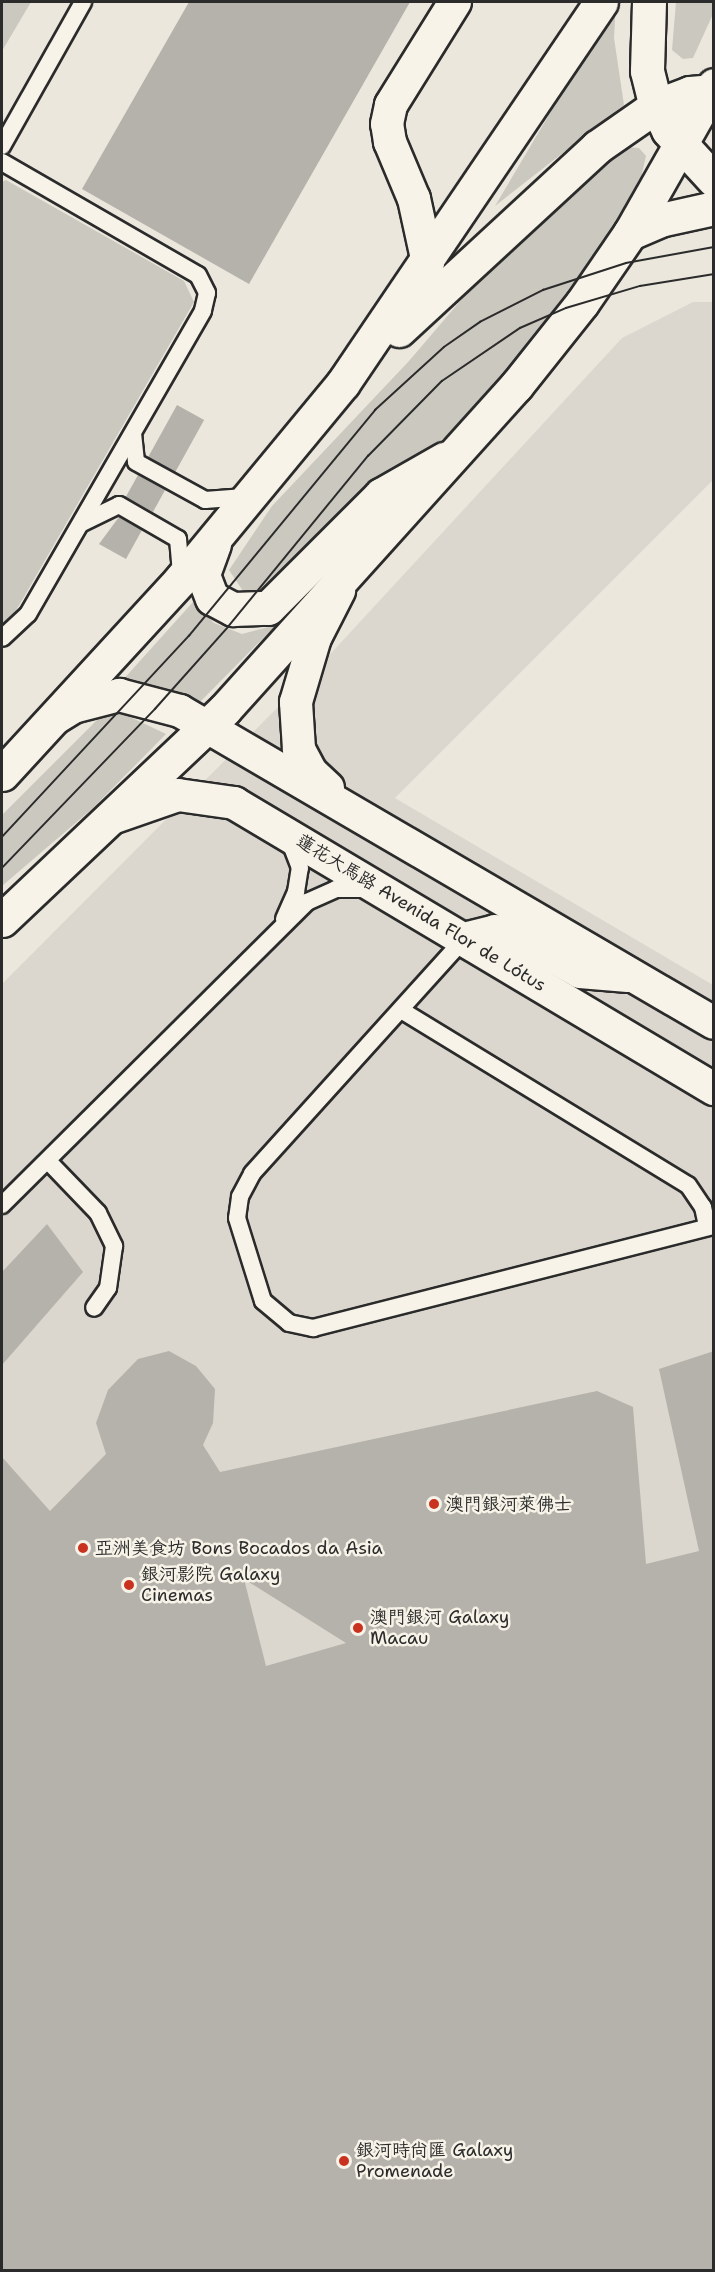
<!DOCTYPE html>
<html>
<head>
<meta charset="utf-8">
<style>
  body { margin:0 }
  #map { position:relative; width:715px; height:2272px; overflow:hidden; background:#ebe7dd; font-family:"Shantell Sans","LXGW WenKai TC",sans-serif }
  div>[style] { position:absolute }
  .built>* { inset:0; background:#dbd7ce }
  .green>* { inset:0; background:#cbc8bf }
  .building>* { inset:0; background:#b5b2ab; transform-origin:0 0 }
  .roads { filter:drop-shadow(2px 0 #2b2b2b) drop-shadow(-2px 0 #2b2b2b) drop-shadow(0 2px #2b2b2b) drop-shadow(0 -2px #2b2b2b) }
  .service>* { height:16px; margin:-8px; padding:0 8px; transform-origin:8px; border-radius:8px; background:#f7f3e8 }
  .minor>* { height:32px; margin:-16px; padding:0 16px; transform-origin:16px; border-radius:16px; background:#f7f3e8 }
  .secondary>* { height:33px; margin:-16.5px; padding:0 16.5px; transform-origin:16.5px; border-radius:16.5px; background:#f7f3e8 }
  .primary>* { height:33px; margin:-16.5px; padding:0 16.5px; transform-origin:16.5px; border-radius:16.5px; background:#f7f3e8 }
  .tram>* { height:1.5px; margin:-0.75px; padding:0 0.75px; transform-origin:0.75px; border-radius:0.75px; background:#2b2b2b }
  .dots>* { width:16px; height:16px; translate:-50% -50%; box-sizing:border-box; border:3px solid #f7f3e8; border-radius:50% }
  span { translate:-50% -50%; white-space:nowrap; text-align:center; line-height:1.15; -webkit-text-stroke:5px #f7f3e8; paint-order:stroke }
  .street-label { font-size:18px; color:#2b2b2b }
  .poi-label { font-size:18px; color:#2b2b2b }
  .left { translate:0 -50%; text-align:left }
  .frame { position:absolute; inset:0; border:3px solid #2b2b2b; pointer-events:none }
</style>
</head>
<body>
<div id="map">
  <div class="built">
    <i style="clip-path:polygon(693px 302px,713px 302px,713px 480px,395px 798px,713px 985px,713px 2270px,2px 2270px,2px 984px,322px 663px,622px 338px)"></i>
  </div>
  <div class="green">
    <i style="clip-path:polygon(2px 2px,31px 2px,2px 51px)"></i>
    <i style="clip-path:polygon(616px 2px,614px 38px,624px 105px,495px 206px)"></i>
    <i style="clip-path:polygon(676px 2px,713px 2px,713px 14px,693px 58px,683px 59px,672px 50px)"></i>
    <i style="clip-path:polygon(626px 147px,639px 148px,646px 156px,640px 182px,600px 250px,468px 423px,393px 470px,262px 597px,247px 597px,229px 570px,272px 506px,409px 361px,502px 252px)"></i>
    <i style="clip-path:polygon(6px 180px,184px 281px,194px 302px,10px 621px,2px 628px,2px 182px)"></i>
    <i style="clip-path:polygon(193px 602px,214px 623px,242px 634px,276px 625px,200px 702px,121px 682px)"></i>
    <i style="clip-path:polygon(104px 713px,126px 715px,166px 734px,93px 808px,2px 886px,2px 815px)"></i>
  </div>
  <div class="building">
    <i style="clip-path:polygon(189px 2px,410px 2px,249px 284px,82px 189px)"></i>
    <i style="left:177px;top:405px;width:31px;height:60px;rotate:29deg"></i>
    <i style="left:138px;top:475px;width:31px;height:25px;rotate:29deg"></i>
    <i style="clip-path:polygon(119px 517px,142px 530px,126px 559px,99px 544px)"></i>
    <i style="clip-path:polygon(47px 1224px,83px 1272px,2px 1365px,2px 1272px)"></i>
    <i style="clip-path:polygon(evenodd,169px 1351px,196px 1366px,215px 1389px,213px 1423px,203px 1445px,220px 1472px,597px 1391px,633px 1407px,646px 1564px,699px 1551px,659px 1369px,714px 1351px,714px 2271px,2px 2271px,2px 1457px,50px 1511px,106px 1454px,96px 1423px,108px 1390px,138px 1359px,169px 1351px,244px 1579px,346px 1643px,266px 1666px,244px 1579px)"></i>
  </div>
  <div class="roads">
    <div class="service">
      <i style="left:2px;top:146px;width:165px;rotate:-60.6deg"></i>
      <i style="left:2px;top:162px;width:226px;rotate:30deg"></i>
      <i style="left:198px;top:275px;width:20px;rotate:63deg"></i>
      <i style="left:207px;top:293px;width:18px;rotate:103deg"></i>
      <i style="left:203px;top:311px;width:350px;rotate:120deg"></i>
      <i style="left:28px;top:614px;width:35px;rotate:137deg"></i>
      <i style="left:133px;top:433px;width:29px;rotate:84deg"></i>
      <i style="left:136px;top:462px;width:79px;rotate:28.8deg"></i>
      <i style="left:205px;top:500px;width:40px;rotate:-4.3deg"></i>
      <i style="left:82px;top:523px;width:41px;rotate:-25.9deg"></i>
      <i style="left:119px;top:505px;width:68px;rotate:30deg"></i>
      <i style="left:178px;top:539px;width:36px;rotate:85deg"></i>
      <i style="left:284px;top:919px;width:30px;rotate:-66deg"></i>
      <i style="left:296px;top:892px;width:24px;rotate:-81deg"></i>
      <i style="left:300px;top:868px;width:31px;rotate:-111deg"></i>
      <i style="left:464px;top:939px;width:316px;rotate:132.1deg"></i>
      <i style="left:252px;top:1174px;width:26px;rotate:118deg"></i>
      <i style="left:240px;top:1197px;width:21px;rotate:98deg"></i>
      <i style="left:237px;top:1218px;width:87px;rotate:72.6deg"></i>
      <i style="left:263px;top:1301px;width:34px;rotate:40deg"></i>
      <i style="left:289px;top:1323px;width:25px;rotate:12deg"></i>
      <i style="left:313px;top:1328px;width:414px;rotate:-14.3deg"></i>
      <i style="left:401px;top:1010px;width:336px;rotate:31.4deg"></i>
      <i style="left:688px;top:1185px;width:27px;rotate:56deg"></i>
      <i style="left:703px;top:1207px;width:19px;rotate:78deg"></i>
      <i style="left:48px;top:1161px;width:72px;rotate:46.1deg"></i>
      <i style="left:98px;top:1213px;width:37px;rotate:64deg"></i>
      <i style="left:114px;top:1246px;width:42px;rotate:98.1deg"></i>
      <i style="left:108px;top:1288px;width:24px;rotate:125deg"></i>
      <i style="left:2px;top:1205px;width:430px;rotate:-44.8deg"></i>
      <i style="left:307px;top:902px;width:32px;rotate:-24deg"></i>
      <i style="left:336px;top:889px;width:31px"></i>
    </div>
    <div class="minor">
      <i style="left:428px;top:263px;width:66px;rotate:-102.3deg"></i>
      <i style="left:414px;top:199px;width:62px;rotate:-112.8deg"></i>
      <i style="left:390px;top:142px;width:18px;rotate:-99deg"></i>
      <i style="left:387px;top:124px;width:19px;rotate:-78deg"></i>
      <i style="left:391px;top:105px;width:121px;rotate:-58.1deg"></i>
      <i style="left:54px;top:719px;width:22px;rotate:-32deg"></i>
      <i style="left:73px;top:707px;width:48px;rotate:-14.6deg"></i>
      <i style="left:119px;top:695px;width:63px;rotate:14.7deg"></i>
      <i style="left:180px;top:711px;width:618px;rotate:30.3deg"></i>
      <i style="left:328px;top:788px;width:23px;rotate:-137deg"></i>
      <i style="left:311px;top:772px;width:26px;rotate:-118deg"></i>
      <i style="left:299px;top:749px;width:47px;rotate:-93.7deg"></i>
      <i style="left:296px;top:702px;width:67px;rotate:-73.5deg"></i>
      <i style="left:315px;top:638px;width:53px;rotate:-62.9deg"></i>
      <i style="left:115px;top:817px;width:67px;rotate:-19.2deg"></i>
      <i style="left:178px;top:795px;width:57px;rotate:8.1deg"></i>
      <i style="left:234px;top:803px;width:559px;rotate:30.79deg"></i>
      <i style="left:464px;top:939px;width:32px;rotate:-14deg"></i>
      <i style="left:495px;top:931px;width:24px;rotate:15deg"></i>
      <i style="left:518px;top:937px;width:71px;rotate:29.4deg"></i>
      <i style="left:580px;top:972px;width:48px;rotate:4.8deg"></i>
    </div>
    <div class="secondary">
      <i style="left:630px;top:233px;width:33px;rotate:-23deg"></i>
      <i style="left:660px;top:220px;width:55px;rotate:-12.5deg"></i>
    </div>
    <div class="primary">
      <i style="left:649px;top:2px;width:69px;rotate:91.7deg"></i>
      <i style="left:647px;top:71px;width:36px;rotate:76deg"></i>
      <i style="left:656px;top:106px;width:27px;rotate:63deg"></i>
      <i style="left:668px;top:130px;width:68px;rotate:47.4deg"></i>
      <i style="left:399px;top:330px;width:270px;rotate:-42.7deg"></i>
      <i style="left:597px;top:147px;width:72px;rotate:-34.8deg"></i>
      <i style="left:656px;top:106px;width:36px;rotate:-21deg"></i>
      <i style="left:690px;top:93px;width:24px;rotate:-5deg"></i>
      <i style="left:214px;top:544px;width:33px;rotate:110deg"></i>
      <i style="left:203px;top:575px;width:25px;rotate:69deg"></i>
      <i style="left:212px;top:598px;width:24px;rotate:28deg"></i>
      <i style="left:233px;top:609px;width:35px;rotate:-2deg"></i>
      <i style="left:268px;top:608px;width:160px;rotate:-45deg"></i>
      <i style="left:381px;top:495px;width:73px;rotate:-29.7deg"></i>
      <i style="left:2px;top:774px;width:265px;rotate:-47.4deg"></i>
      <i style="left:181px;top:579px;width:254px;rotate:-50.4deg"></i>
      <i style="left:343px;top:383px;width:460px;rotate:-55.9deg"></i>
      <i style="left:2px;top:920px;width:307px;rotate:-43.4deg"></i>
      <i style="left:225px;top:709px;width:435px;rotate:-48deg"></i>
      <i style="left:516px;top:386px;width:106px;rotate:-51.5deg"></i>
      <i style="left:582px;top:303px;width:85px;rotate:-55.6deg"></i>
      <i style="left:630px;top:233px;width:170px;rotate:-60.4deg"></i>
    </div>
  </div>
  <div class="tram">
    <i style="left:2px;top:837px;width:275px;rotate:-47.1deg"></i>
    <i style="left:189px;top:636px;width:293px;rotate:-50.5deg"></i>
    <i style="left:375px;top:410px;width:93px;rotate:-42.4deg"></i>
    <i style="left:444px;top:347px;width:44px;rotate:-34.8deg"></i>
    <i style="left:480px;top:322px;width:71px;rotate:-26.9deg"></i>
    <i style="left:543px;top:290px;width:87px;rotate:-18deg"></i>
    <i style="left:626px;top:263px;width:89px;rotate:-10.3deg"></i>
    <i style="left:2px;top:868px;width:221px;rotate:-46.1deg"></i>
    <i style="left:155px;top:709px;width:110px;rotate:-48.3deg"></i>
    <i style="left:228px;top:627px;width:221px;rotate:-50.7deg"></i>
    <i style="left:368px;top:456px;width:105px;rotate:-45.4deg"></i>
    <i style="left:442px;top:381px;width:94px;rotate:-34.2deg"></i>
    <i style="left:520px;top:328px;width:50px;rotate:-23.5deg"></i>
    <i style="left:566px;top:308px;width:77px;rotate:-16.6deg"></i>
    <i style="left:640px;top:286px;width:75px;rotate:-9.2deg"></i>
  </div>
  <div class="dots">
    <i style="left:434px;top:1504px;background:#c8321e"></i>
    <i style="left:83px;top:1548px;background:#c8321e"></i>
    <i style="left:129px;top:1585px;background:#c8321e"></i>
    <i style="left:358px;top:1628px;background:#c8321e"></i>
    <i style="left:344px;top:2161px;background:#c8321e"></i>
  </div>
  <div class="street-label">
    <span style="left:421px;top:913px;rotate:31deg">蓮花大馬路 Avenida Flor de Lótus</span>
  </div>
  <div class="poi-label">
    <span class="left" style="left:446px;top:1504px">澳門銀河萊佛士</span>
    <span class="left" style="left:95px;top:1548px">亞洲美食坊 Bons Bocados da Asia</span>
    <span class="left" style="left:141px;top:1585px">銀河影院 Galaxy<br>Cinemas</span>
    <span class="left" style="left:370px;top:1628px">澳門銀河 Galaxy<br>Macau</span>
    <span class="left" style="left:356px;top:2161px">銀河時尚匯 Galaxy<br>Promenade</span>
  </div>
  <div class="frame"></div>
</div>
</body>
</html>
